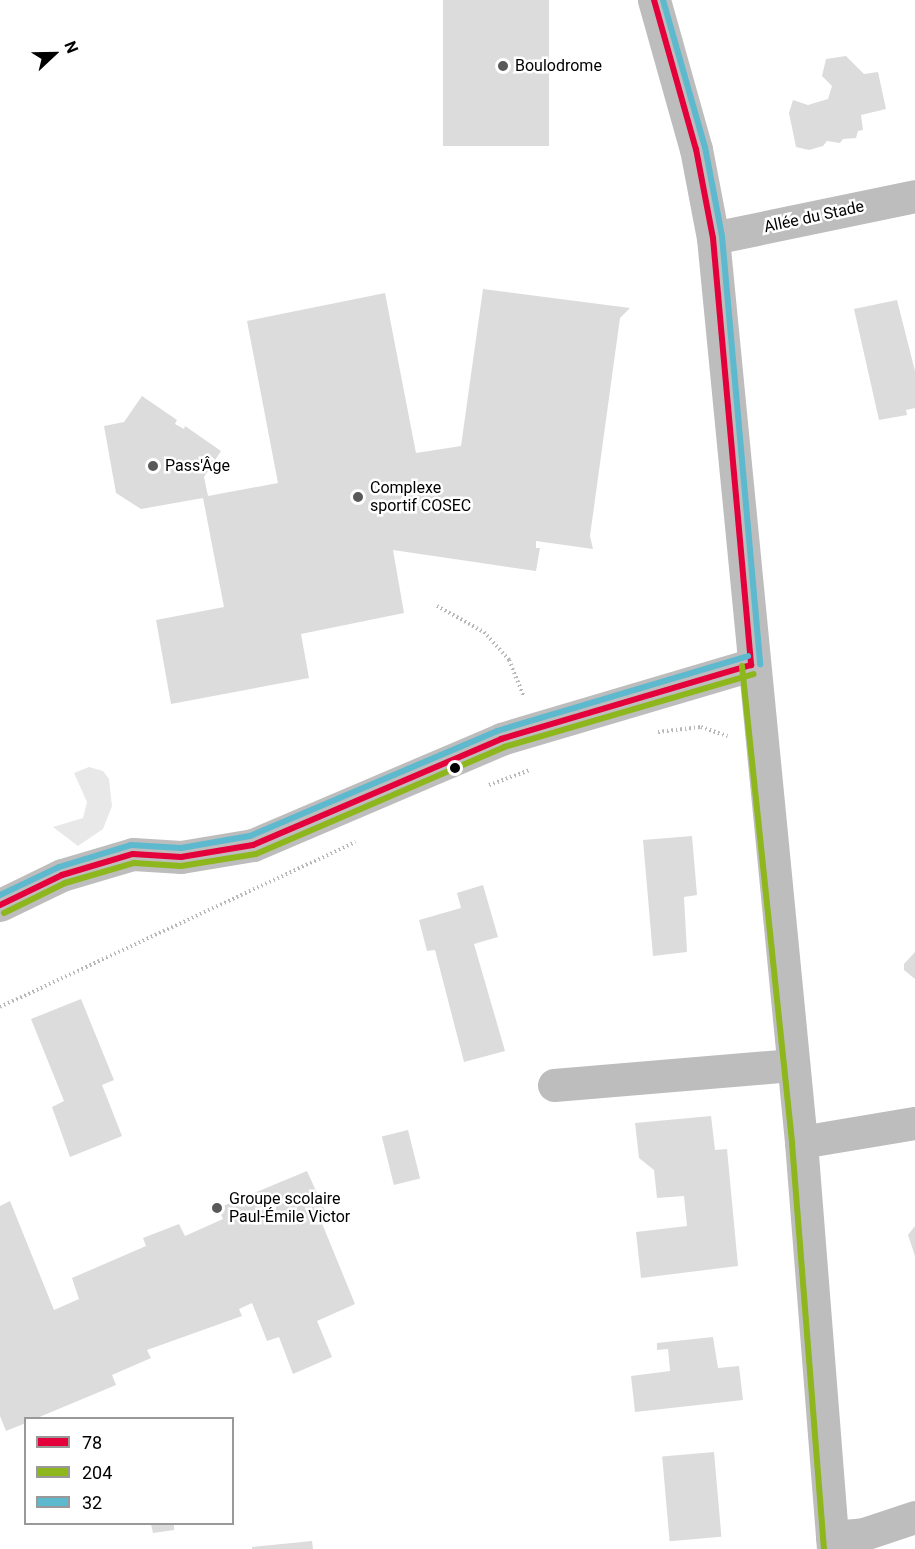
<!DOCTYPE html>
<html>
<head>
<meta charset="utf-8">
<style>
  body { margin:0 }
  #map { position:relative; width:915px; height:1549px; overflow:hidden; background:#fff; font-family:Roboto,sans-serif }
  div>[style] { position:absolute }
  .green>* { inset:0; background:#e8e8e8 }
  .building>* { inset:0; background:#dcdcdc; transform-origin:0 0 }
  .path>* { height:4px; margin-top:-2px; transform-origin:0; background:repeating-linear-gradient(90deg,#b8b8b8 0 1.5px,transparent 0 4.5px) }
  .minor>* { height:33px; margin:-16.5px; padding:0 16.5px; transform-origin:16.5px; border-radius:16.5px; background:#bdbdbd }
  .bus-1>* { height:6px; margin:-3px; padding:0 3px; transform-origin:3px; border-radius:3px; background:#e4003a }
  .bus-2>* { height:6px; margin:-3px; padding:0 3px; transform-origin:3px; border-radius:3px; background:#8db71d }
  .bus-3>* { height:6px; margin:-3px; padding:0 3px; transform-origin:3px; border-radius:3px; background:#5cb9ce }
  .dots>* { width:16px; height:16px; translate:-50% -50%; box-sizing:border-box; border:3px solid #fff; border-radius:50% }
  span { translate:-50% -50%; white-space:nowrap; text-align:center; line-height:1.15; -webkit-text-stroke:5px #fff; paint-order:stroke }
  .poi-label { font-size:16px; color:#000 }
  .left { translate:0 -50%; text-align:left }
  .street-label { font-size:16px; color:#000 }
  .legend { position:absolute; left:24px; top:1417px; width:210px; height:108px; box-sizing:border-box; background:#fff; border:2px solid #999; margin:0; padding:8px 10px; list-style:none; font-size:18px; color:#000 }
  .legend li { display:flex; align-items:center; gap:12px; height:30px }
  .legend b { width:30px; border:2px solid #999 }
  .north { position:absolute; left:24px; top:24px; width:60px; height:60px; -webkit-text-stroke:4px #fff; paint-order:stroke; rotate:68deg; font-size:16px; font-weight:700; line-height:24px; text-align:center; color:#000 }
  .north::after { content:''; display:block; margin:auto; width:21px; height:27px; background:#000; clip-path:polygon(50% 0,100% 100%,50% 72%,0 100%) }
</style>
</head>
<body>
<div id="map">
  <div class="green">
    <i style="clip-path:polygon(89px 767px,103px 771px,109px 779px,112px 806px,103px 829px,78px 846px,53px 827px,83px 818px,87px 802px,74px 773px)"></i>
  </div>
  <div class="building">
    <i style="left:443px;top:0;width:106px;height:146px"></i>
    <i style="clip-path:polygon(846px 56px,864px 74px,878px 72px,886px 109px,861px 115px,863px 130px,858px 131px,856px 138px,843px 139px,840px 143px,827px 141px,823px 146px,809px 150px,796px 147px,789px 113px,793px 100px,808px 105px,828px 99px,832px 86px,822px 76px,826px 59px)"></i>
    <i style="clip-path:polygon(483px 289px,630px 308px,620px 318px,590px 536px,593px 549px,536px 541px,536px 548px,540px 548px,536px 571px,393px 550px,404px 613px,301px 634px,309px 678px,171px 704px,156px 620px,224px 607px,203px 498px,141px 509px,116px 493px,104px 426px,124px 422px,142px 396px,177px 420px,175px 424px,184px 429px,185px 426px,221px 451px,204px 477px,208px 496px,278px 483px,247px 321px,385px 293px,416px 453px,461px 446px)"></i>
    <i style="clip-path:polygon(897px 300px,915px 371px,915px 408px,906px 410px,907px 415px,879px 420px,854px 309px)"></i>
    <i style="clip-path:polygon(692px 836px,697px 895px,684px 897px,687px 952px,653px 956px,643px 840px)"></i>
    <i style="clip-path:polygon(483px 885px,498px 937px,474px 944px,505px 1051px,464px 1062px,435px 950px,427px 951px,419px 920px,461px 908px,457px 893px)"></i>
    <i style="clip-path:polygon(915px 952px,915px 979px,904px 970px,904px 964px)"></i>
    <i style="clip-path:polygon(81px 999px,114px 1080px,102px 1085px,122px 1136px,70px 1157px,52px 1107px,64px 1101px,31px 1019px)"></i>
    <i style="clip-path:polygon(711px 1116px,715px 1150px,727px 1149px,738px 1266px,641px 1278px,636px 1232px,687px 1226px,684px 1196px,657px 1198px,654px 1170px,639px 1158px,635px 1123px)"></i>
    <i style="left:408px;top:1130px;width:50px;height:27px;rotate:76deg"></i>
    <i style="clip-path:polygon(307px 1171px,326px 1213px,319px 1216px,355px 1304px,317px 1321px,332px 1357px,293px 1374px,279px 1337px,267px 1341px,252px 1303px,239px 1309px,242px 1316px,147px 1350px,151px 1358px,112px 1375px,116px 1385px,37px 1418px,26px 1418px,26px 1423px,6px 1431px,0 1416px,0 1206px,10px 1201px,54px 1310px,79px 1299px,72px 1278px,146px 1246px,143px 1238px,179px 1224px,185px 1236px,223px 1219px,218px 1208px)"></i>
    <i style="clip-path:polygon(915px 1226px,915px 1256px,908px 1235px)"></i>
    <i style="clip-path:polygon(713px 1337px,718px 1368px,739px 1366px,743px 1400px,635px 1412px,631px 1376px,670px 1371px,668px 1349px,657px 1350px,657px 1343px)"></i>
    <i style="left:714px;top:1452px;width:85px;height:52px;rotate:85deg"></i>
    <i style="clip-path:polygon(151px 1524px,174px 1524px,174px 1530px,153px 1533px)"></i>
    <i style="clip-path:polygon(312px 1541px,313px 1549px,252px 1549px,252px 1547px)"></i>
  </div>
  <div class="path">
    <i style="left:437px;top:606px;width:54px;rotate:29deg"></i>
    <i style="left:484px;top:632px;width:38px;rotate:48deg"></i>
    <i style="left:509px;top:660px;width:40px;rotate:68deg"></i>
    <i style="left:658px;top:732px;width:43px;rotate:-6.6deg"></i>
    <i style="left:701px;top:727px;width:28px;rotate:19deg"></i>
    <i style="left:489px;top:785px;width:44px;rotate:-20.1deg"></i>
    <i style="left:0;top:1007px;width:392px;rotate:-24.9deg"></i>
  </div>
  <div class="minor">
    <i style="left:654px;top:0;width:155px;rotate:74.3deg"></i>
    <i style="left:696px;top:149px;width:91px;rotate:79.2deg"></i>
    <i style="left:713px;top:238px;width:908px;rotate:84.44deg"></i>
    <i style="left:801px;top:1142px;width:408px;rotate:85.5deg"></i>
    <i style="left:713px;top:238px;width:206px;rotate:-11.7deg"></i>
    <i style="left:0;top:905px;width:69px;rotate:-25.8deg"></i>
    <i style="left:62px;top:875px;width:74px;rotate:-16.5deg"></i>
    <i style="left:133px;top:854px;width:48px;rotate:3.6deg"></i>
    <i style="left:181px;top:857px;width:73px;rotate:-9.5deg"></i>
    <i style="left:253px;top:845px;width:270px;rotate:-23.1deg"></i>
    <i style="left:501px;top:739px;width:261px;rotate:-16.5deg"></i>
    <i style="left:554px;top:1085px;width:240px;rotate:-4.8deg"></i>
    <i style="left:801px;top:1142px;width:116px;rotate:-9.5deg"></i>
    <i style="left:832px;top:1537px;width:32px;rotate:-5deg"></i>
    <i style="left:864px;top:1534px;width:54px;rotate:-18.4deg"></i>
  </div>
  <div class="bus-1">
    <i style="left:654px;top:0;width:155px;rotate:74.3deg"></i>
    <i style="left:696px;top:149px;width:91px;rotate:79.2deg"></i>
    <i style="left:713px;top:238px;width:429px;rotate:84.9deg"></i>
    <i style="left:0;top:905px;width:69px;rotate:-25.8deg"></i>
    <i style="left:62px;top:875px;width:74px;rotate:-16.5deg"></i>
    <i style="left:133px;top:854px;width:48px;rotate:3.6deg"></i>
    <i style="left:181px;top:857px;width:73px;rotate:-9.5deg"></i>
    <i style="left:253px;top:845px;width:270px;rotate:-23.1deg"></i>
    <i style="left:501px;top:739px;width:261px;rotate:-16.5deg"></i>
  </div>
  <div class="bus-2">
    <i style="left:742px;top:666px;width:480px;rotate:84deg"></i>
    <i style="left:792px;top:1143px;width:407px;rotate:85.5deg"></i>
    <i style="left:4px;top:913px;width:68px;rotate:-26.2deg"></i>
    <i style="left:65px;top:883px;width:72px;rotate:-16.2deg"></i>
    <i style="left:134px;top:863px;width:47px;rotate:3.7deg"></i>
    <i style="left:181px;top:866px;width:76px;rotate:-9.1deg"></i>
    <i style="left:256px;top:854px;width:270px;rotate:-23.3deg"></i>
    <i style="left:504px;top:747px;width:260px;rotate:-16.3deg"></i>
  </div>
  <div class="bus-3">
    <i style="left:663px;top:0;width:153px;rotate:74.1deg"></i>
    <i style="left:705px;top:147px;width:91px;rotate:79.2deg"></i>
    <i style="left:722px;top:236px;width:430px;rotate:84.9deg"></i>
    <i style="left:0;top:895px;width:65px;rotate:-25.4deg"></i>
    <i style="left:59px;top:867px;width:75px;rotate:-17deg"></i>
    <i style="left:131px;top:845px;width:50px;rotate:3.4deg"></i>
    <i style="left:181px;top:848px;width:70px;rotate:-9.9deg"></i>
    <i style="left:250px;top:836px;width:268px;rotate:-23deg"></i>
    <i style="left:497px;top:731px;width:262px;rotate:-16.6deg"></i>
  </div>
  <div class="dots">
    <i style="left:503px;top:66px;background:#595959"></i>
    <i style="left:153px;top:466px;background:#595959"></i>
    <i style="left:358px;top:497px;background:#595959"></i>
    <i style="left:455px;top:768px;background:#000"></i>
    <i style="left:217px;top:1208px;background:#595959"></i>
  </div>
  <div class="poi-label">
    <span class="left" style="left:515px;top:66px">Boulodrome</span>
    <span class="left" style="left:165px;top:466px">Pass'Âge</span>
    <span class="left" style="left:370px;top:497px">Complexe<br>sportif COSEC</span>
    <span class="left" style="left:229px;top:1208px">Groupe scolaire<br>Paul-Émile Victor</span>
  </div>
  <div class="street-label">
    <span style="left:814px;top:217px;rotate:-12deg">Allée du Stade</span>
  </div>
  <ul class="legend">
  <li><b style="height:8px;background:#e4003a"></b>78</li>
  <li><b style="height:8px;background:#8db71d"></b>204</li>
  <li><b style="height:8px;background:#5cb9ce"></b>32</li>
  </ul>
  <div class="north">N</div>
</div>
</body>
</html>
